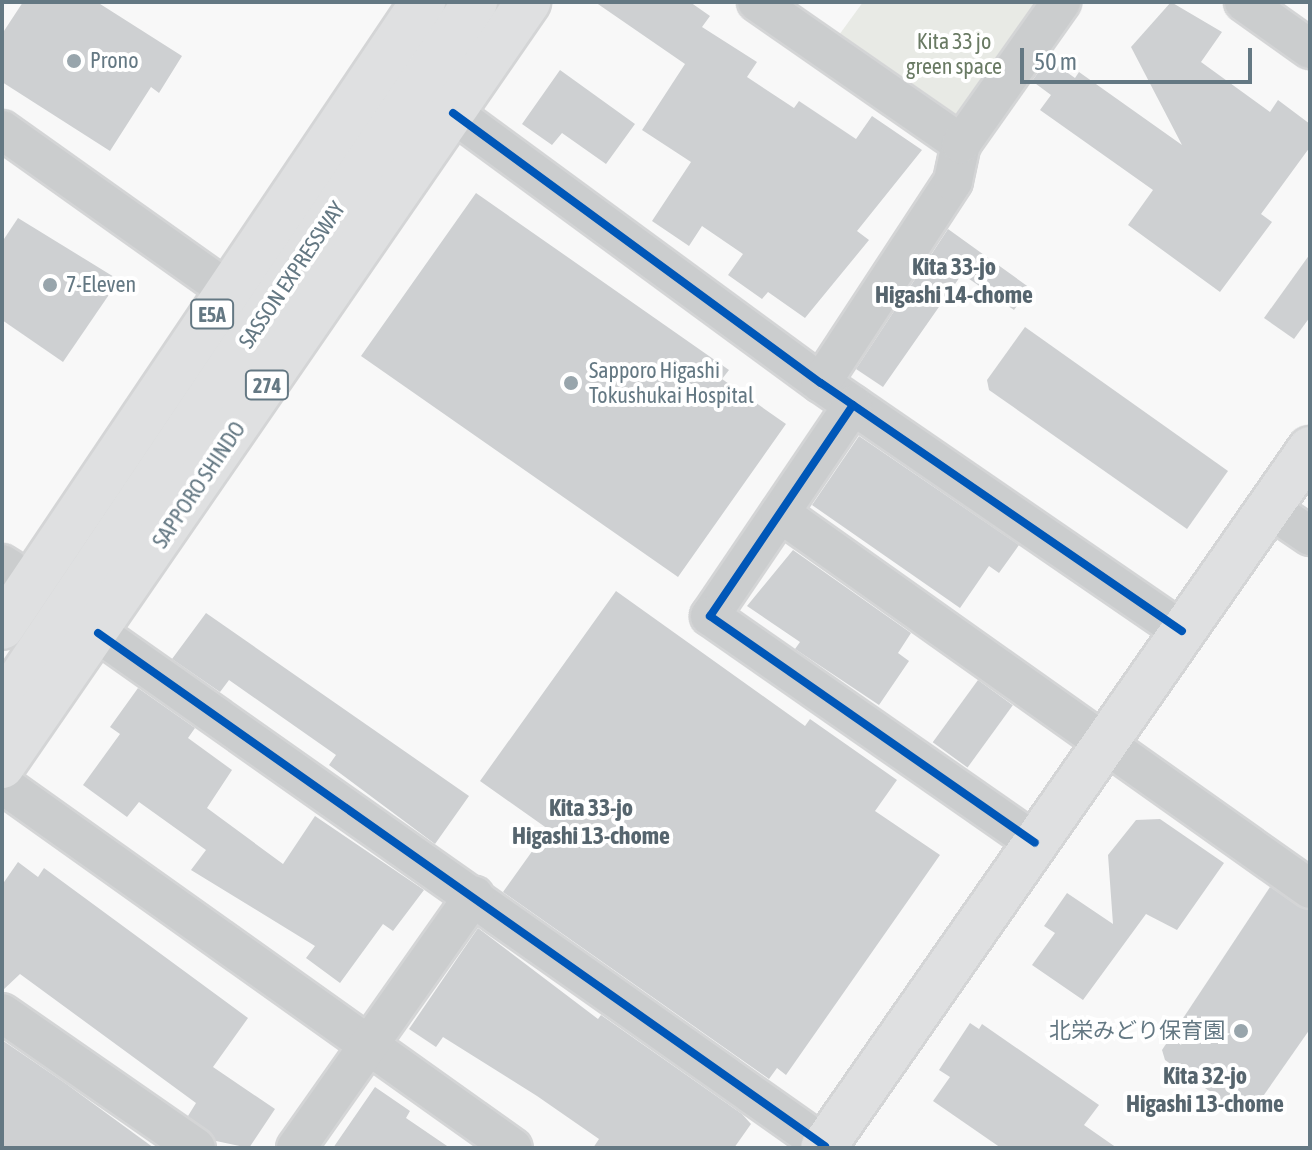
<!DOCTYPE html>
<html>
<head>
<meta charset="utf-8">
<style>
  body { margin:0 }
  #map { position:relative; width:1312px; height:1150px; overflow:hidden; background:#f8f8f8; font-family:"Asap Condensed","Noto Sans JP",sans-serif }
  div>[style] { position:absolute }
  .green>* { inset:0; background:#e8eae5 }
  .building>* { inset:0; background:#ced0d2; transform-origin:0 0 }
  .roads { filter:drop-shadow(2px 0 #d4d5d6) drop-shadow(-2px 0 #d4d5d6) drop-shadow(0 2px #d4d5d6) drop-shadow(0 -2px #d4d5d6) }
  .street>* { height:38px; margin:-19px; padding:0 19px; transform-origin:19px; border-radius:19px; background:#cbcdce }
  .secondary>* { height:44px; margin:-22px; padding:0 22px; transform-origin:22px; border-radius:22px; background:#dfe0e1 }
  .highway>* { height:44px; margin:-22px; padding:0 22px; transform-origin:22px; border-radius:22px; background:#dfe0e1 }
  .cycleway>* { height:8px; margin:-4px; padding:0 4px; transform-origin:4px; border-radius:4px; background:#0057b8 }
  .dots>* { width:22px; height:22px; translate:-50% -50%; box-sizing:border-box; border:4px solid #fff; border-radius:50% }
  span { translate:-50% -50%; white-space:nowrap; text-align:center; line-height:1.15; -webkit-text-stroke:8px #fff; paint-order:stroke }
  .shield-label span { padding:2px 6px; background:#fff; border:2px solid; border-radius:6px; -webkit-text-stroke-width:0 }
  .shield-label { font-size:20px; color:#647883; font-weight:700 }
  .park-label { font-size:22px; color:#697a63 }
  .poi-label { font-size:22px; color:#647883 }
  .left { translate:0 -50%; text-align:left }
  .right { translate:-100% -50%; text-align:right }
  .street-label { font-size:22px; color:#647883 }
  .neighbourhood-label { font-size:24px; color:#56656e; font-weight:700 }
  .frame { position:absolute; inset:0; border:4px solid #647883; pointer-events:none }
  .scale { position:absolute; left:1020px; top:48px; width:232px; height:36px; box-sizing:border-box; border:4px solid #647883; border-top:0; padding-left:10px; font-size:24px; line-height:28px; white-space:nowrap; color:#647883; -webkit-text-stroke:6px #fff; paint-order:stroke }
</style>
</head>
<body>
<div id="map">
  <div class="green">
    <i style="clip-path:polygon(863px 2px,1053px 2px,966px 126px,839px 35px)"></i>
  </div>
  <div class="building">
    <i style="clip-path:polygon(23px 2px,97px 2px,182px 56px,159px 93px,151px 87px,110px 151px,2px 82px,2px 34px)"></i>
    <i style="clip-path:polygon(595px 2px,690px 2px,710px 16px,702px 27px,757px 62px,747px 77px,794px 108px,799px 101px,856px 139px,872px 116px,922px 150px,857px 231px,869px 240px,805px 318px,768px 292px,762px 299px,728px 275px,743px 254px,702px 226px,689px 246px,652px 221px,691px 162px,642px 130px,685px 64px)"></i>
    <i style="clip-path:polygon(1171px 2px,1222px 32px,1201px 62px,1270px 112px,1278px 100px,1310px 124px,1310px 147px,1261px 214px,1272px 222px,1220px 292px,1128px 225px,1153px 190px,1040px 110px,1051px 95px,1032px 81px,1048px 59px,1075px 78px,1079px 72px,1182px 145px,1131px 47px)"></i>
    <i style="clip-path:polygon(560px 70px,635px 124px,606px 164px,562px 133px,552px 145px,522px 124px)"></i>
    <i style="clip-path:polygon(476px 193px,729px 370px,722px 379px,786px 424px,678px 577px,361px 356px)"></i>
    <i style="clip-path:polygon(18px 218px,119px 280px,63px 362px,2px 320px,2px 242px)"></i>
    <i style="clip-path:polygon(948px 229px,1030px 288px,1014px 310px,962px 274px,883px 387px,856px 369px)"></i>
    <i style="clip-path:polygon(1310px 254px,1310px 317px,1294px 339px,1264px 318px)"></i>
    <i style="clip-path:polygon(1025px 327px,1228px 471px,1187px 529px,989px 390px,987px 380px)"></i>
    <i style="clip-path:polygon(859px 436px,1019px 545px,999px 573px,989px 566px,960px 608px,812px 505px)"></i>
    <i style="clip-path:polygon(793px 550px,911px 633px,898px 653px,909px 661px,879px 705px,795px 649px,800px 642px,747px 606px)"></i>
    <i style="clip-path:polygon(616px 591px,805px 726px,810px 719px,897px 780px,875px 811px,940px 855px,786px 1075px,777px 1068px,769px 1079px,503px 892px,548px 829px,480px 781px)"></i>
    <i style="clip-path:polygon(206px 613px,469px 796px,435px 844px,329px 765px,336px 755px,229px 680px,220px 692px,172px 659px)"></i>
    <i style="left:978px;top:680px;width:43px;height:77px;rotate:36deg"></i>
    <i style="clip-path:polygon(138px 688px,195px 728px,188px 738px,232px 770px,207px 808px,283px 864px,315px 816px,424px 890px,393px 931px,383px 924px,340px 983px,306px 958px,315px 946px,191px 870px,206px 850px,139px 802px,127px 817px,83px 785px,120px 734px,110px 727px)"></i>
    <i style="clip-path:polygon(1160px 819px,1224px 863px,1177px 930px,1146px 914px,1083px 1000px,1032px 965px,1055px 933px,1044px 926px,1067px 893px,1113px 924px,1108px 855px,1136px 820px)"></i>
    <i style="clip-path:polygon(18px 862px,38px 877px,44px 868px,248px 1018px,213px 1067px,275px 1109px,249px 1148px,216px 1141px,188px 1116px,196px 1103px,20px 974px,2px 991px,2px 885px)"></i>
    <i style="clip-path:polygon(1270px 887px,1310px 911px,1310px 1029px,1252px 1112px,1242px 1114px,1165px 1060px,1162px 1050px)"></i>
    <i style="clip-path:polygon(478px 928px,598px 1019px,601px 1015px,742px 1114px,751px 1124px,734px 1148px,593px 1148px,599px 1139px,537px 1096px,443px 1037px,436px 1047px,409px 1029px)"></i>
    <i style="clip-path:polygon(970px 1023px,979px 1029px,982px 1024px,1099px 1105px,1084px 1125px,1117px 1148px,1001px 1148px,933px 1101px,950px 1077px,939px 1070px)"></i>
    <i style="clip-path:polygon(2px 1040px,65px 1083px,154px 1148px,2px 1148px)"></i>
    <i style="clip-path:polygon(375px 1087px,410px 1111px,406px 1118px,450px 1148px,333px 1148px)"></i>
  </div>
  <div class="roads">
    <div class="street">
      <i style="left:757px;top:2px;width:249px;rotate:34.8deg"></i>
      <i style="left:1244px;top:2px;width:81px;rotate:35.5deg"></i>
      <i style="left:453px;top:113px;width:456px;rotate:36.3deg"></i>
      <i style="left:821px;top:383px;width:438px;rotate:34.5deg"></i>
      <i style="left:2px;top:130px;width:254px;rotate:35.4deg"></i>
      <i style="left:821px;top:383px;width:241px;rotate:-56.8deg"></i>
      <i style="left:953px;top:181px;width:38px;rotate:-78deg"></i>
      <i style="left:961px;top:144px;width:174px;rotate:-54.8deg"></i>
      <i style="left:853px;top:405px;width:255px;rotate:124.1deg"></i>
      <i style="left:710px;top:616px;width:396px;rotate:34.9deg"></i>
      <i style="left:1269px;top:508px;width:50px;rotate:34.3deg"></i>
      <i style="left:780px;top:513px;width:650px;rotate:35.35deg"></i>
      <i style="left:2px;top:564px;width:9px;rotate:32deg"></i>
      <i style="left:98px;top:633px;width:890px;rotate:35.21deg"></i>
      <i style="left:2px;top:784px;width:627px;rotate:35.46deg"></i>
      <i style="left:2px;top:1013px;width:236px;rotate:34.8deg"></i>
      <i style="left:296px;top:1148px;width:309px;rotate:-54.8deg"></i>
    </div>
    <div class="secondary">
      <i style="left:823px;top:1148px;width:852px;rotate:-55.13deg"></i>
    </div>
    <div class="highway">
      <i style="left:2px;top:627px;width:754px;rotate:-56.04deg"></i>
      <i style="left:2px;top:706px;width:848px;rotate:-56.1deg"></i>
      <i style="left:2px;top:766px;width:928px;rotate:-55.45deg"></i>
    </div>
  </div>
  <div class="cycleway">
    <i style="left:453px;top:113px;width:456px;rotate:36.3deg"></i>
    <i style="left:821px;top:383px;width:438px;rotate:34.5deg"></i>
    <i style="left:853px;top:405px;width:255px;rotate:124.1deg"></i>
    <i style="left:710px;top:616px;width:396px;rotate:34.9deg"></i>
    <i style="left:98px;top:633px;width:890px;rotate:35.21deg"></i>
  </div>
  <div class="dots">
    <i style="left:74px;top:61px;background:#98a5ac"></i>
    <i style="left:50px;top:285px;background:#98a5ac"></i>
    <i style="left:571px;top:383px;background:#98a5ac"></i>
    <i style="left:1241px;top:1031px;background:#98a5ac"></i>
  </div>
  <div class="shield-label">
    <span style="left:212px;top:314px">E5A</span>
    <span style="left:267px;top:385px">274</span>
  </div>
  <div class="park-label">
    <span style="left:954px;top:54px">Kita 33 jo<br>green space</span>
  </div>
  <div class="poi-label">
    <span class="left" style="left:90px;top:61px">Prono</span>
    <span class="left" style="left:66px;top:285px">7-Eleven</span>
    <span class="left" style="left:589px;top:383px">Sapporo Higashi<br>Tokushukai Hospital</span>
    <span class="right" style="left:1225px;top:1031px">北栄みどり保育園</span>
  </div>
  <div class="street-label">
    <span style="left:292px;top:275px;rotate:-56deg">SASSON EXPRESSWAY</span>
    <span style="left:199px;top:485px;rotate:-56deg">SAPPORO SHINDO</span>
  </div>
  <div class="neighbourhood-label">
    <span style="left:954px;top:281px">Kita 33-jo<br>Higashi 14-chome</span>
    <span style="left:591px;top:822px">Kita 33-jo<br>Higashi 13-chome</span>
    <span style="left:1205px;top:1090px">Kita 32-jo<br>Higashi 13-chome</span>
  </div>
  <div class="frame"></div>
  <div class="scale">50 m</div>
</div>
</body>
</html>
